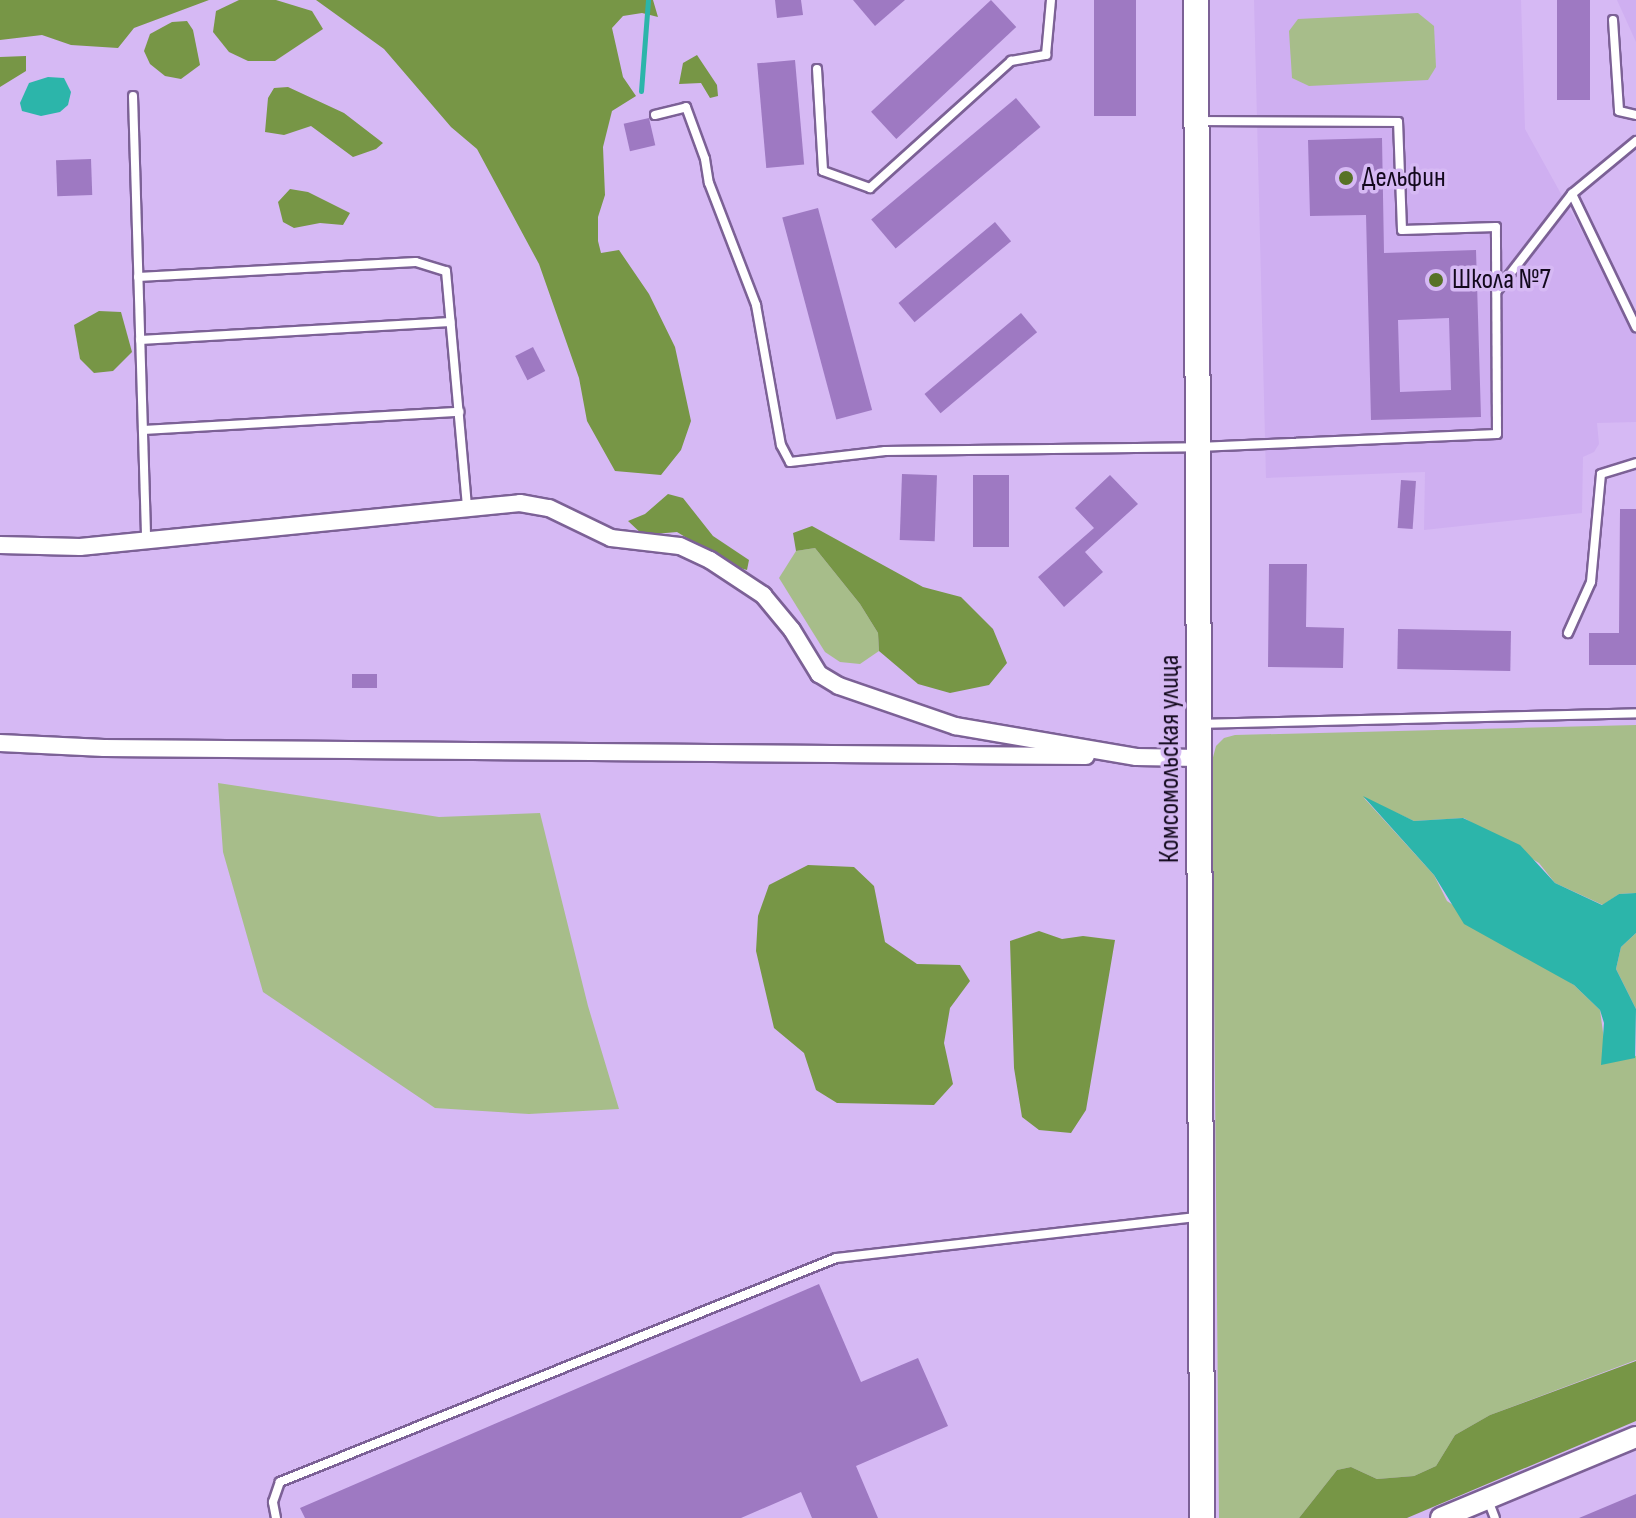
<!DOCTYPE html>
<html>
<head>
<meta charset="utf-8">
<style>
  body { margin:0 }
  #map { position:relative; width:1636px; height:1518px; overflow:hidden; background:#d6b9f4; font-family:"Sofia Sans Condensed",sans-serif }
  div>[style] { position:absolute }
  .built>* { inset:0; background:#cfaff1 }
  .green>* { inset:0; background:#a7bd8a }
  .forest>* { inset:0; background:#779646 }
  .water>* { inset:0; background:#2cb5aa }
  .stream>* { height:5px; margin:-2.5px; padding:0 2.5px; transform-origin:2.5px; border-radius:2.5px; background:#2cb5aa }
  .building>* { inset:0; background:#9e79c2; transform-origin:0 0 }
  .roads { filter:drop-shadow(2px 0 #7c6196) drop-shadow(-2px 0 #7c6196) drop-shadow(0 2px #7c6196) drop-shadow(0 -2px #7c6196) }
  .service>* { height:8px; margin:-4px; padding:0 4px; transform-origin:4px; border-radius:4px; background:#fff }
  .minor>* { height:16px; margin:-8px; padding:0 8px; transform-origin:8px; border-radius:8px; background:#fff }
  .tertiary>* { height:20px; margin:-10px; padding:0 10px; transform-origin:10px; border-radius:10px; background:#fff }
  .secondary>* { height:24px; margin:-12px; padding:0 12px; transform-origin:12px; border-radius:12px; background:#fff }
  .dots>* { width:22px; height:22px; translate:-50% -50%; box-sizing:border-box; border:4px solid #d6b9f4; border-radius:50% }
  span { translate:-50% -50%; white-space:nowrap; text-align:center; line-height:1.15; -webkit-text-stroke:7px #d6b9f4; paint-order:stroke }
  .poi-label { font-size:28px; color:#13091d }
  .left { translate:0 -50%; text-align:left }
  .street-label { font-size:28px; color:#13091d }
</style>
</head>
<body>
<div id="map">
  <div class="built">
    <i style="clip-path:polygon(1254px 0,1521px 0,1525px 129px,1636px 329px,1636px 422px,1597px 423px,1599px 444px,1594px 452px,1583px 457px,1582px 513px,1424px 530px,1425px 472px,1266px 478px)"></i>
    <i style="clip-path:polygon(1617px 0,1636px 0,1636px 42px)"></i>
  </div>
  <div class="green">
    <i style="clip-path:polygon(1418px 13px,1434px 26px,1436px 67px,1428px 80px,1309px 86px,1292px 78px,1289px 31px,1298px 19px)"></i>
    <i style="clip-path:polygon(815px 548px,860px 604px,878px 633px,879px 651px,860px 664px,840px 662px,825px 652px,779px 578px,796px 551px)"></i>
    <i style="clip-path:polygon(1636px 725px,1636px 893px,1619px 894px,1603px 905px,1555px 883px,1539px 863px,1464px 818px,1414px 821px,1364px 798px,1434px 875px,1447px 901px,1574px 985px,1600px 1010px,1605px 1047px,1636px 1056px,1636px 1360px,1490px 1415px,1455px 1435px,1436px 1466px,1414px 1476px,1377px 1479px,1351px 1467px,1337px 1470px,1299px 1518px,1219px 1518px,1212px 761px,1216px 746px,1224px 738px,1235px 735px)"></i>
    <i style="clip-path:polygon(218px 783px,439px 817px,540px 813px,588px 1006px,619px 1109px,529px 1114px,435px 1108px,263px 992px,223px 852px)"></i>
    <i style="clip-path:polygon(1636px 933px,1636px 1009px,1616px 969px,1621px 947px)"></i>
  </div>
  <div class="forest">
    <i style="clip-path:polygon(0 0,209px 0,134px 28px,118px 48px,71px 45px,42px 35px,0 40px)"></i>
    <i style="clip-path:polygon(239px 0,276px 0,312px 11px,323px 29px,275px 61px,248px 61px,229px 52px,213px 32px,216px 11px)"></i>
    <i style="clip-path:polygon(316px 0,653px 0,658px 17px,642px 13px,623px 16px,612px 28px,623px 77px,636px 96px,612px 111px,603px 147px,605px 195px,598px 217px,598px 241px,601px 253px,619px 250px,649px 294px,675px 347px,691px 421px,681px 450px,661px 475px,615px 471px,587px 421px,579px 378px,539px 264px,477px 149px,451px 127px,384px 49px)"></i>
    <i style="clip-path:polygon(187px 21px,193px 30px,200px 65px,181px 79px,165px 76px,150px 64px,144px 51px,150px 34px,172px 22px)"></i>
    <i style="clip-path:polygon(697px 55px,717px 85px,718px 96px,710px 98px,701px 83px,679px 84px,683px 63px)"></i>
    <i style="clip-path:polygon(26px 56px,26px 71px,0 87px,0 57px)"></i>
    <i style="clip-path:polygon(288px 87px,344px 113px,383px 143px,376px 149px,353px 157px,311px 126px,284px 135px,265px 132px,268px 98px,274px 88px)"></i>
    <i style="clip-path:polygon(290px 189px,308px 192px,350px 213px,343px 225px,320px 223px,294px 228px,283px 222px,278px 202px)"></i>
    <i style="clip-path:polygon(99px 311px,121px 312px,132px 352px,113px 371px,94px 373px,80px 359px,74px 325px)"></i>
    <i style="clip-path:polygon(668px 494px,683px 498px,713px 536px,749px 560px,747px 570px,733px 566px,677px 532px,643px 535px,628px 521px,645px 514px)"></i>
    <i style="clip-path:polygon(812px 526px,923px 587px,961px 597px,993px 629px,1007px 663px,989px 685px,950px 693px,918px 684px,879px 651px,878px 633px,860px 604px,815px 548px,796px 551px,793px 533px)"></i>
    <i style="clip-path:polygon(808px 865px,854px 867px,874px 886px,885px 942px,917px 964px,960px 965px,970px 981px,950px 1008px,944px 1043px,953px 1084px,934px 1105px,837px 1103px,816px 1090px,804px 1053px,774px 1028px,756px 951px,758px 916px,769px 885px)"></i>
    <i style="clip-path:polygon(1039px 931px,1062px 939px,1083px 936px,1115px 940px,1086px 1110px,1071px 1133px,1039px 1130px,1022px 1117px,1014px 1068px,1010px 941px)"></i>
    <i style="clip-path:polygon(1636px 1361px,1636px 1421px,1407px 1518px,1299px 1518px,1337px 1470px,1351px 1467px,1377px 1479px,1414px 1476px,1436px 1466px,1455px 1435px,1490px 1415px)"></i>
  </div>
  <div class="water">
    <i style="clip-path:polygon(48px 77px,64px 78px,71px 92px,68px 105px,60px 112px,41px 116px,22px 111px,20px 103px,29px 83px)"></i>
    <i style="clip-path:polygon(1363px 796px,1414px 821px,1463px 818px,1520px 845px,1555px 883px,1602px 905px,1619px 894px,1636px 893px,1636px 933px,1621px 947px,1616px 969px,1636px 1009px,1635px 1058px,1601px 1065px,1604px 1023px,1600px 1010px,1574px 985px,1464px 924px,1434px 875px)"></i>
  </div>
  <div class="stream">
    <i style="left:641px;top:91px;width:91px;rotate:-85.6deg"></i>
  </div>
  <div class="building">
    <i style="clip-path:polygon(775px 0,801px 0,803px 15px,777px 18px)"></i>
    <i style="clip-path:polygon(853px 0,905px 0,875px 26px)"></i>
    <i style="left:991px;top:0;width:37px;height:164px;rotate:47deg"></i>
    <i style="left:1094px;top:0;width:42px;height:116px"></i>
    <i style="left:1557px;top:0;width:33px;height:100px"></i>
    <i style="left:795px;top:60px;width:105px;height:38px;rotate:85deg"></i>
    <i style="left:1016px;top:98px;width:38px;height:189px;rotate:50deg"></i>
    <i style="left:649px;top:118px;width:28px;height:26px;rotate:77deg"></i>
    <i style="clip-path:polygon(evenodd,1382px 138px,1384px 253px,1476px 250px,1481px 417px,1371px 420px,1366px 215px,1310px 216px,1308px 140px,1382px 138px,1449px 318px,1451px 390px,1400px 392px,1398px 320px,1449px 318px)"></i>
    <i style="left:91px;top:159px;width:36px;height:35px;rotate:88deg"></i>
    <i style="left:818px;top:208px;width:209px;height:37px;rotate:75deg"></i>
    <i style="left:995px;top:222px;width:25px;height:126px;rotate:50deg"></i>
    <i style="left:1021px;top:313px;width:25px;height:126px;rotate:50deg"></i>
    <i style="left:533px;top:347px;width:27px;height:20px;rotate:63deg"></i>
    <i style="left:902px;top:474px;width:35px;height:66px;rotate:2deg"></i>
    <i style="left:973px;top:475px;width:36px;height:72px"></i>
    <i style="clip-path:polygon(1110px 475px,1138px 504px,1085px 552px,1103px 572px,1064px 607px,1038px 577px,1094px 528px,1075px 508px)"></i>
    <i style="left:1401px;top:480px;width:15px;height:48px;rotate:4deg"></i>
    <i style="clip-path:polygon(1620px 509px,1636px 509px,1636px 665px,1589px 665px,1589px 633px,1619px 633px)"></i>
    <i style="clip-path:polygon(1269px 564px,1307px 564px,1306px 627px,1344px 628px,1343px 668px,1268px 667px)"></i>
    <i style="left:1398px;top:629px;width:113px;height:40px;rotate:1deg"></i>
    <i style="left:377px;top:674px;width:14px;height:25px;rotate:90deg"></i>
    <i style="clip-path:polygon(819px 1284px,861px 1382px,918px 1358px,948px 1426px,856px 1466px,878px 1518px,812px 1518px,801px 1492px,741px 1518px,305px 1518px,300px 1508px)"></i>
    <i style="clip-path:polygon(1636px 1494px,1636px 1518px,1579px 1518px)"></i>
  </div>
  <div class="roads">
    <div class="service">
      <i style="left:1613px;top:20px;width:91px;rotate:86.2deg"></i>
      <i style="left:1619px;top:111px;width:17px;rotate:13deg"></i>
      <i style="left:817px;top:69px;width:102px;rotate:86.6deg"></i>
      <i style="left:823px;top:171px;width:50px;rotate:19.9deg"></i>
      <i style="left:870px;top:188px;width:190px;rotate:-42deg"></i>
      <i style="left:1011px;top:61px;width:36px;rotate:-10deg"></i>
      <i style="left:1046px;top:55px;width:55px;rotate:-84.8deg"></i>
      <i style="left:133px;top:96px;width:444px;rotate:88.3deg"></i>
      <i style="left:655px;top:115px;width:32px;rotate:-14deg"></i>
      <i style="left:686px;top:107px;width:55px;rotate:69.9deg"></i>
      <i style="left:705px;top:159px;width:24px;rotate:81deg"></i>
      <i style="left:709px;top:183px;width:131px;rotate:68.9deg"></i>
      <i style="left:756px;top:305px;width:142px;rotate:79.9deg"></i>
      <i style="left:781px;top:445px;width:19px;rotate:62deg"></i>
      <i style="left:790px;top:462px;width:96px;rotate:-6.6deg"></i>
      <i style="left:885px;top:451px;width:313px;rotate:-0.7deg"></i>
      <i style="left:1198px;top:447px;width:299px;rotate:-2.5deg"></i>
      <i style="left:1497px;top:434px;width:207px;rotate:-90.3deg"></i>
      <i style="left:1496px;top:227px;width:94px;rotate:178.2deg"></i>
      <i style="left:1402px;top:230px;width:108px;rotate:-92.1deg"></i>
      <i style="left:1398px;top:122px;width:200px;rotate:-179.7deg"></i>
      <i style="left:1636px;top:141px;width:83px;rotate:140.4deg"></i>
      <i style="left:1572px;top:194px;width:148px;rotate:64.3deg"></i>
      <i style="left:138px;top:277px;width:278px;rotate:-3.1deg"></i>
      <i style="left:416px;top:262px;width:31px;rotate:17deg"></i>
      <i style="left:446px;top:271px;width:237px;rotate:84.9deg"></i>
      <i style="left:1497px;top:291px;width:123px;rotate:-52.3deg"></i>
      <i style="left:140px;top:340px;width:311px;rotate:-3.3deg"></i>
      <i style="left:143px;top:430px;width:317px;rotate:-3.3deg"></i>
      <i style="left:1568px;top:633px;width:56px;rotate:-65.7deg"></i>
      <i style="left:1591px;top:582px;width:108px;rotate:-84.7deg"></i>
      <i style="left:1601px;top:474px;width:37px;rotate:-17deg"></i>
      <i style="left:1200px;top:724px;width:436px;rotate:-1.4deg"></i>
      <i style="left:1488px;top:1500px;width:19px;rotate:69deg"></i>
      <i style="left:276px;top:1518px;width:16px;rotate:-101deg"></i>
      <i style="left:273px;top:1502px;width:21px;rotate:-71deg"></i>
      <i style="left:280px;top:1482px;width:599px;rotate:-21.94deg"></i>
      <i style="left:836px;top:1258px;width:363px;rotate:-6.5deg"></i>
    </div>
    <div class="minor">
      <i style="left:0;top:545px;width:80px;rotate:1.4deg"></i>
      <i style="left:80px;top:547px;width:442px;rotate:-5.7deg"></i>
      <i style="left:520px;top:503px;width:29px;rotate:10deg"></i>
      <i style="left:549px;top:508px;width:69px;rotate:25.8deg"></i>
      <i style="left:611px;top:538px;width:69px;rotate:6.6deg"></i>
      <i style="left:680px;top:546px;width:33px;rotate:25deg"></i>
      <i style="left:710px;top:560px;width:64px;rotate:33.4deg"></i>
      <i style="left:763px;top:595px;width:45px;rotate:50.4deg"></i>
      <i style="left:792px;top:630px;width:52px;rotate:58.5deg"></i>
      <i style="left:819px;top:674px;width:23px;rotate:31deg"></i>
      <i style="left:839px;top:686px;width:123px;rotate:19deg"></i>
      <i style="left:955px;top:726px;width:184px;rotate:9.7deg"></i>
      <i style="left:1136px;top:757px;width:64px;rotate:0.9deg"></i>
      <i style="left:0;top:743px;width:104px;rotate:2.8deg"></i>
      <i style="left:104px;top:748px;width:982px;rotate:0.47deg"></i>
    </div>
    <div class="tertiary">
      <i style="left:1441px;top:1518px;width:211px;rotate:-22.6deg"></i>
    </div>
    <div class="secondary">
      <i style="left:1196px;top:0;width:1518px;rotate:89.77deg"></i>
    </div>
  </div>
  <div class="dots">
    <i style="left:1346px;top:178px;background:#577226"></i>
    <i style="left:1436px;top:280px;background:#577226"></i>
  </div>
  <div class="poi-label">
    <span class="left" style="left:1362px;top:178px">Дельфин</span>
    <span class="left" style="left:1452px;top:280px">Школа №7</span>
  </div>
  <div class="street-label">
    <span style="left:1170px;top:759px;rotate:-90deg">Комсомольская улица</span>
  </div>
</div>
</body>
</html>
